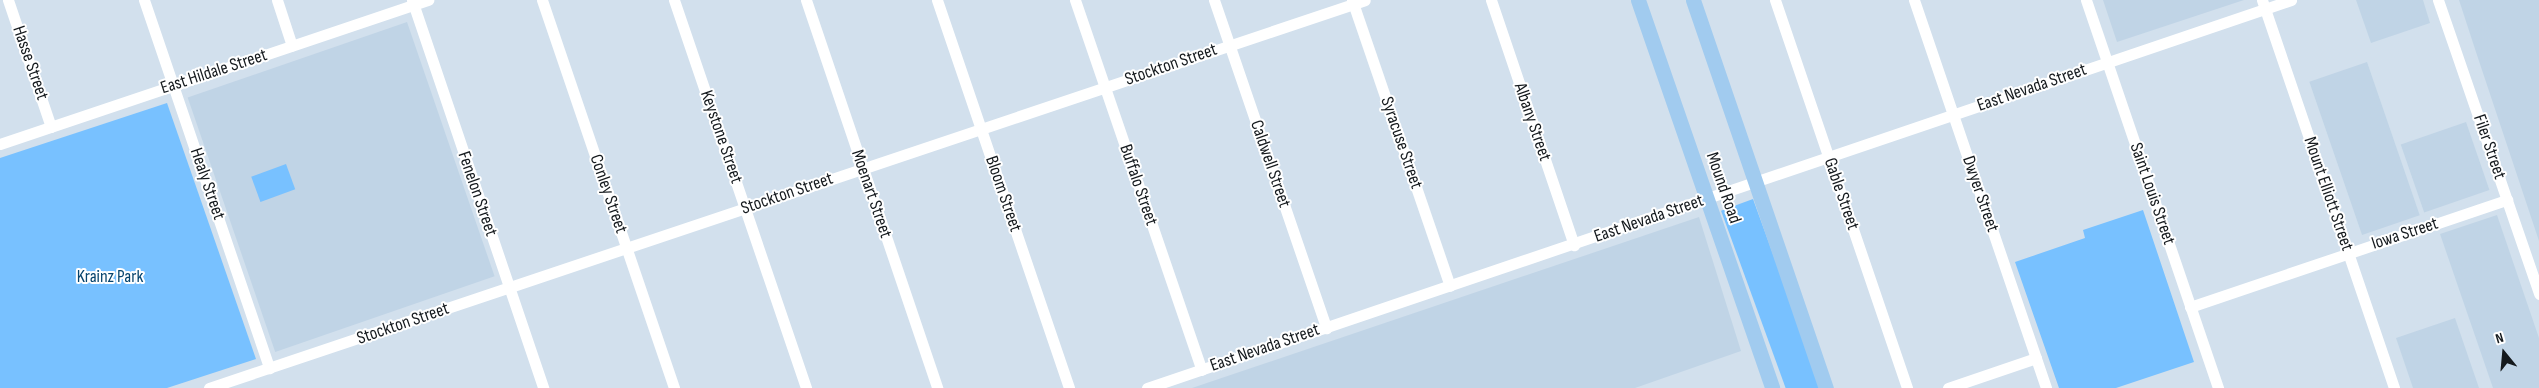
<!DOCTYPE html>
<html>
<head>
<meta charset="utf-8">
<style>
  body { margin:0 }
  #map { position:relative; width:2539px; height:388px; overflow:hidden; background:#d2e0ed; font-family:"Sofia Sans Condensed",sans-serif }
  div>[style] { position:absolute }
  .built>* { inset:0; background:#c0d4e6; transform-origin:0 0 }
  .green>* { inset:0; background:#78c1ff; transform-origin:0 0 }
  .minor>* { height:11px; margin:-5.5px; padding:0 5.5px; transform-origin:5.5px; border-radius:5.5px; background:#fff }
  .major>* { height:15px; margin:-7.5px; padding:0 7.5px; transform-origin:7.5px; border-radius:7.5px; background:#a1cbef }
  span { translate:-50% -50%; white-space:nowrap; text-align:center; line-height:1.15; -webkit-text-stroke:4px #fff; paint-order:stroke }
  .street-label { font-size:18px; color:#14191d }
  .park-label { font-size:18px; color:#06446d }
  .north { position:absolute; left:2479px; top:328px; width:50px; height:50px; -webkit-text-stroke:4px #fff; paint-order:stroke; rotate:343deg; font-size:14px; font-weight:700; line-height:20px; text-align:center; color:#14191d }
  .north::after { content:''; display:block; margin:auto; width:18px; height:22px; background:#14191d; clip-path:polygon(50% 0,100% 100%,50% 72%,0 100%) }
</style>
</head>
<body>
<div id="map">
  <div class="built">
    <i style="clip-path:polygon(2103px 0,2244px 0,2117px 42px)"></i>
    <i style="clip-path:polygon(2356px 0,2423px 0,2430px 23px,2371px 43px)"></i>
    <i style="clip-path:polygon(2459px 0,2539px 0,2539px 241px,2475px 49px)"></i>
    <i style="left:407px;top:22px;width:269px;height:232px;rotate:71deg"></i>
    <i style="left:2367px;top:62px;width:162px;height:61px;rotate:71deg"></i>
    <i style="left:2466px;top:122px;width:72px;height:69px;rotate:71deg"></i>
    <i style="clip-path:polygon(2497px 215px,2539px 338px,2539px 388px,2493px 388px,2440px 234px)"></i>
    <i style="clip-path:polygon(1699px 217px,1741px 351px,1635px 388px,1192px 388px)"></i>
    <i style="clip-path:polygon(2455px 318px,2479px 388px,2413px 388px,2396px 338px)"></i>
  </div>
  <div class="green">
    <i style="clip-path:polygon(167px 103px,256px 359px,167px 388px,0 388px,0 158px)"></i>
    <i style="left:286px;top:164px;width:27px;height:37px;rotate:70deg"></i>
    <i style="left:1753px;top:199px;width:201px;height:34px;rotate:70deg"></i>
    <i style="clip-path:polygon(2143px 210px,2194px 362px,2116px 388px,2059px 388px,2015px 262px,2085px 238px,2083px 230px)"></i>
  </div>
  <div class="minor">
    <i style="left:8px;top:0;width:134px;rotate:71.3deg"></i>
    <i style="left:144px;top:0;width:389px;rotate:71.2deg"></i>
    <i style="left:277px;top:0;width:48px;rotate:71.9deg"></i>
    <i style="left:412px;top:0;width:410px;rotate:71.3deg"></i>
    <i style="left:542px;top:0;width:410px;rotate:71.2deg"></i>
    <i style="left:674px;top:0;width:410px;rotate:71.2deg"></i>
    <i style="left:806px;top:0;width:410px;rotate:71.3deg"></i>
    <i style="left:937px;top:0;width:410px;rotate:71.2deg"></i>
    <i style="left:1075px;top:0;width:391px;rotate:71.1deg"></i>
    <i style="left:1214px;top:0;width:347px;rotate:71.1deg"></i>
    <i style="left:1352px;top:0;width:302px;rotate:71.1deg"></i>
    <i style="left:1491px;top:0;width:259px;rotate:71.3deg"></i>
    <i style="left:1775px;top:0;width:410px;rotate:71.2deg"></i>
    <i style="left:1914px;top:0;width:410px;rotate:71.2deg"></i>
    <i style="left:2086px;top:0;width:410px;rotate:71.2deg"></i>
    <i style="left:2262px;top:0;width:410px;rotate:71.2deg"></i>
    <i style="left:2438px;top:0;width:311px;rotate:71deg"></i>
    <i style="left:0;top:144px;width:452px;rotate:-18.6deg"></i>
    <i style="left:2190px;top:307px;width:335px;rotate:-18.7deg"></i>
    <i style="left:209px;top:388px;width:1219px;rotate:-18.55deg"></i>
    <i style="left:1147px;top:388px;width:1208px;rotate:-18.73deg"></i>
    <i style="left:1948px;top:388px;width:93px;rotate:-18.8deg"></i>
  </div>
  <div class="major">
    <i style="left:1638px;top:0;width:410px;rotate:70.9deg"></i>
    <i style="left:1693px;top:0;width:410px;rotate:71.1deg"></i>
  </div>
  <div class="street-label">
    <span style="left:30px;top:63px;rotate:71deg">Hasse Street</span>
    <span style="left:1171px;top:65px;rotate:-19deg">Stockton Street</span>
    <span style="left:214px;top:72px;rotate:-18deg">East Hildale Street</span>
    <span style="left:2032px;top:88px;rotate:-19deg">East Nevada Street</span>
    <span style="left:1532px;top:122px;rotate:71deg">Albany Street</span>
    <span style="left:721px;top:137px;rotate:71deg">Keystone Street</span>
    <span style="left:1401px;top:143px;rotate:71deg">Syracuse Street</span>
    <span style="left:2489px;top:147px;rotate:71deg">Filer Street</span>
    <span style="left:1270px;top:164px;rotate:71deg">Caldwell Street</span>
    <span style="left:207px;top:184px;rotate:71deg">Healy Street</span>
    <span style="left:1138px;top:185px;rotate:71deg">Buffalo Street</span>
    <span style="left:1723px;top:188px;rotate:71deg">Mound Road</span>
    <span style="left:477px;top:194px;rotate:71deg">Fenelon Street</span>
    <span style="left:608px;top:194px;rotate:71deg">Conley Street</span>
    <span style="left:787px;top:194px;rotate:-19deg">Stockton Street</span>
    <span style="left:871px;top:194px;rotate:71deg">Moenart Street</span>
    <span style="left:1003px;top:194px;rotate:71deg">Bloom Street</span>
    <span style="left:1841px;top:194px;rotate:71deg">Gable Street</span>
    <span style="left:1980px;top:194px;rotate:71deg">Dwyer Street</span>
    <span style="left:2152px;top:194px;rotate:71deg">Saint Louis Street</span>
    <span style="left:2328px;top:194px;rotate:71deg">Mount Elliott Street</span>
    <span style="left:1649px;top:219px;rotate:-19deg">East Nevada Street</span>
    <span style="left:2405px;top:234px;rotate:-18deg">Iowa Street</span>
    <span style="left:403px;top:324px;rotate:-19deg">Stockton Street</span>
    <span style="left:1265px;top:348px;rotate:-19deg">East Nevada Street</span>
  </div>
  <div class="park-label">
    <span style="left:110px;top:277px">Krainz Park</span>
  </div>
  <div class="north">N</div>
</div>
</body>
</html>
